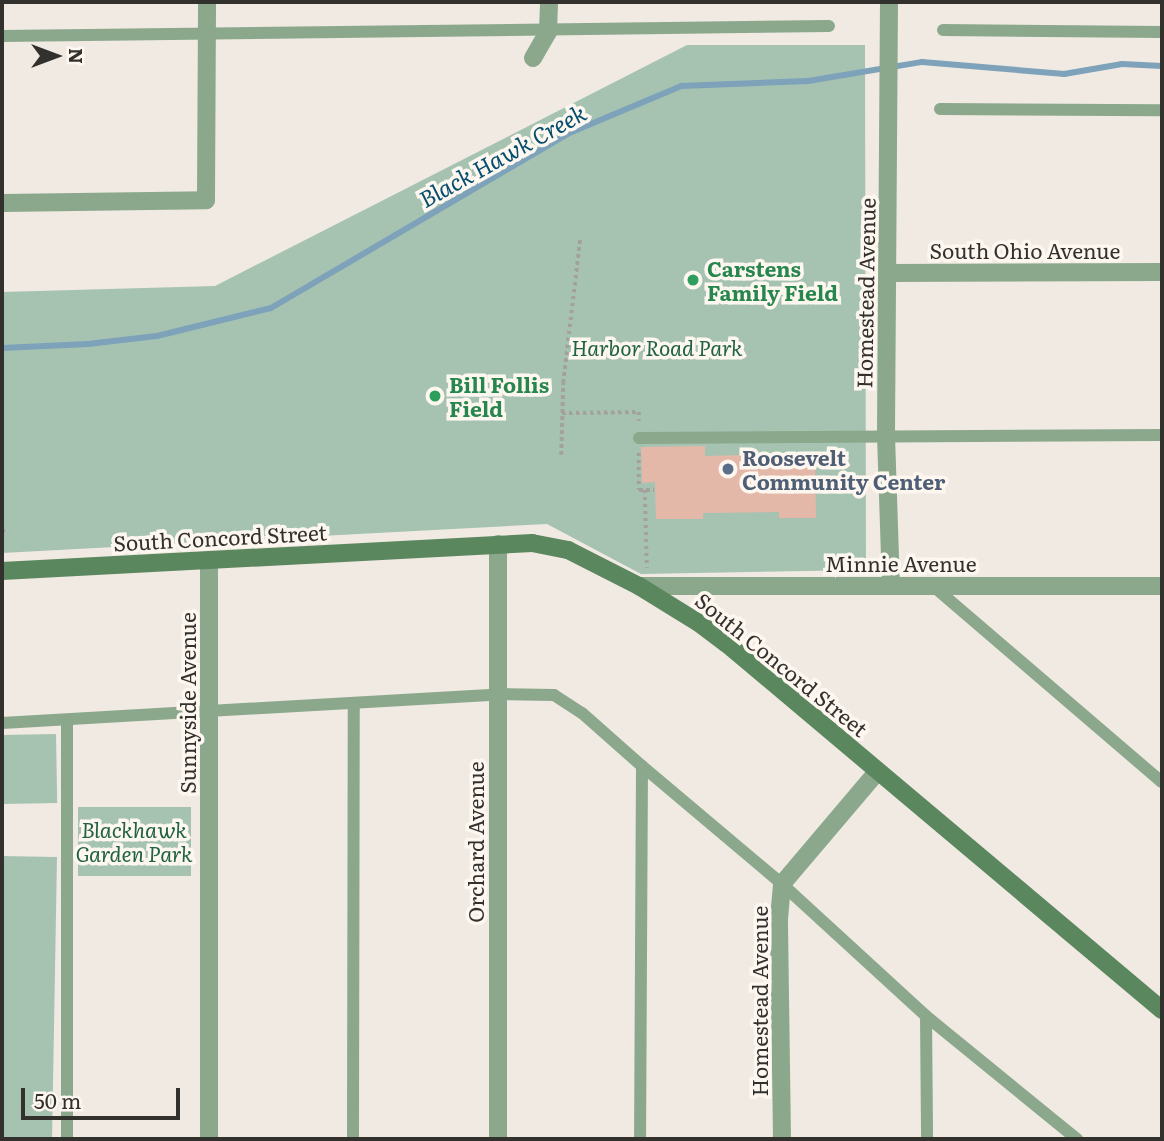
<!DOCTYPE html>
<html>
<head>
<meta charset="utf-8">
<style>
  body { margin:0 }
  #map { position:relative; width:1164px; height:1141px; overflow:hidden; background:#f0eae3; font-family:Literata,serif }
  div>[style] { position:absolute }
  .green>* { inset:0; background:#a6c3b2; transform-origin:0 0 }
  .stream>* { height:6px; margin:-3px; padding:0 3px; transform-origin:3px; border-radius:3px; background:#7da2ba }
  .building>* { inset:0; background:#e3b8a9 }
  .path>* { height:3.5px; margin-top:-1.75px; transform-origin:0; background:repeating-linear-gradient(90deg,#a4a09b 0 3.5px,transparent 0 7px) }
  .lane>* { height:12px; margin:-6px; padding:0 6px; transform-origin:6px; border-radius:6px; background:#8ba88c }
  .street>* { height:18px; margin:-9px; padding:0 9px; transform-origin:9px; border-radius:9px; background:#8ba88c }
  .secondary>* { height:18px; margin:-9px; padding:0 9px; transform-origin:9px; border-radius:9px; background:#5b875e }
  .dots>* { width:19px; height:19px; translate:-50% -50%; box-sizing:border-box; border:4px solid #fdf7f0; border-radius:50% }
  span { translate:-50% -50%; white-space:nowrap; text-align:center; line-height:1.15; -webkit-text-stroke:7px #fdf7f0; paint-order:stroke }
  .street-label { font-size:21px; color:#33312e }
  .leisure-label { font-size:21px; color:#27864d; font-weight:700 }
  .left { translate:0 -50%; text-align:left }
  .park-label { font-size:21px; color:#206244; font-style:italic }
  .service-label { font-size:21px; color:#4e5e75; font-weight:700 }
  .water-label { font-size:23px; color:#044d6e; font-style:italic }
  .frame { position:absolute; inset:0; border:4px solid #33312e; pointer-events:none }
  .north { position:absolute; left:21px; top:21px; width:70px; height:70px; -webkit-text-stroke:5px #fdf7f0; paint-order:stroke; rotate:90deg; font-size:19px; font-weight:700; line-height:28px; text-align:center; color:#33312e }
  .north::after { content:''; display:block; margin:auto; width:24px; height:32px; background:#33312e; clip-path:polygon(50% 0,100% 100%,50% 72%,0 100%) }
  .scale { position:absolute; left:21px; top:1088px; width:159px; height:32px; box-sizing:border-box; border:4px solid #33312e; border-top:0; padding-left:9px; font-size:21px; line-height:24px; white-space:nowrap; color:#33312e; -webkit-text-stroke:5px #fdf7f0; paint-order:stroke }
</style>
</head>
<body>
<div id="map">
  <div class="green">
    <i style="clip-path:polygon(687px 45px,865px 45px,866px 570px,641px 574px,547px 524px,2px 553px,2px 292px,215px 286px)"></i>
    <i style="left:56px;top:734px;width:69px;height:54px;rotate:89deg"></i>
    <i style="left:191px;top:807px;width:69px;height:113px;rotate:90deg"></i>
    <i style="left:2px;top:856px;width:55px;height:283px;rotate:1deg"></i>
  </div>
  <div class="stream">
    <i style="left:2px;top:348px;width:86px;rotate:-2.7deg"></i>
    <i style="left:88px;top:344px;width:69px;rotate:-6.6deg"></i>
    <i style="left:157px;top:336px;width:117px;rotate:-13.8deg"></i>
    <i style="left:271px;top:308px;width:343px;rotate:-30.4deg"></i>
    <i style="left:567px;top:134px;width:124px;rotate:-22.8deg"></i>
    <i style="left:681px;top:86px;width:127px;rotate:-2.3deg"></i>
    <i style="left:808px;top:81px;width:116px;rotate:-9.5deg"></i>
    <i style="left:922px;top:62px;width:143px;rotate:4.8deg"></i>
    <i style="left:1064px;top:74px;width:59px;rotate:-9.8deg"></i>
    <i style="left:1122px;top:64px;width:40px;rotate:2.9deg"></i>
  </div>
  <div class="building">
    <i style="clip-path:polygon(705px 446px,705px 456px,815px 453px,816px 518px,779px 518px,779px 512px,703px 513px,703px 519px,656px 519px,655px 482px,642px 483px,641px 447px)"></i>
  </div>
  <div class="path">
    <i style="left:562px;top:413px;width:77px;rotate:-0.7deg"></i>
    <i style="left:639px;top:412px;width:9px;rotate:90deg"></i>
    <i style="left:639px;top:453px;width:37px;rotate:90deg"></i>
    <i style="left:639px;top:490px;width:15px"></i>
    <i style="left:561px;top:455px;width:72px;rotate:-88.4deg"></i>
    <i style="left:563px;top:383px;width:146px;rotate:-83.3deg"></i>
    <i style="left:645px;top:490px;width:78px;rotate:88.5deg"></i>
    <i style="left:2px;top:532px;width:4px;rotate:-56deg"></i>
  </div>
  <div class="lane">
    <i style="left:943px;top:30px;width:219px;rotate:0.5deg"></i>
    <i style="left:2px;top:36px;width:827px;rotate:-0.69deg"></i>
    <i style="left:940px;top:109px;width:222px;rotate:0.3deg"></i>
    <i style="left:639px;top:438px;width:523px;rotate:-0.33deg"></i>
    <i style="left:933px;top:586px;width:301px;rotate:40.6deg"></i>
    <i style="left:67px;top:720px;width:419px;rotate:90deg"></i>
    <i style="left:2px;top:723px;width:497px;rotate:-3.3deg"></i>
    <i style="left:498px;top:694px;width:56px;rotate:1deg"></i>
    <i style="left:554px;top:695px;width:33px;rotate:33deg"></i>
    <i style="left:582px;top:713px;width:80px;rotate:41.5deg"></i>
    <i style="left:642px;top:766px;width:373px;rotate:90.3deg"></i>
    <i style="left:642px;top:766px;width:183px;rotate:40.1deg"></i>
    <i style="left:782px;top:884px;width:195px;rotate:42.5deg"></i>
    <i style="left:926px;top:1016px;width:195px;rotate:39.2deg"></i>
    <i style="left:926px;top:1016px;width:123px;rotate:89.5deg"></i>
    <i style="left:353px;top:1139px;width:436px;rotate:-89.9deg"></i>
  </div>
  <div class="street">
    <i style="left:889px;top:2px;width:434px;rotate:90.4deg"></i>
    <i style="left:886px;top:436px;width:150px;rotate:88.1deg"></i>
    <i style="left:533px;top:58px;width:30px;rotate:-60deg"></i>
    <i style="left:548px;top:32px;width:30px;rotate:-88deg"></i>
    <i style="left:2px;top:203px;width:204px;rotate:-0.8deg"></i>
    <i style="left:206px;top:200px;width:198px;rotate:-89.7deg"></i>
    <i style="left:889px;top:273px;width:273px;rotate:-0.2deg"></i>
    <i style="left:209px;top:560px;width:579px;rotate:90deg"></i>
    <i style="left:639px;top:586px;width:523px"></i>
    <i style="left:498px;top:1139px;width:595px;rotate:-90deg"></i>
    <i style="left:782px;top:1139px;width:220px;rotate:-90.8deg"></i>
    <i style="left:779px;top:919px;width:35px;rotate:-85deg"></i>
    <i style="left:782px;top:884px;width:148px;rotate:-49.7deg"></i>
  </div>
  <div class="secondary">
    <i style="left:2px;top:571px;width:531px;rotate:-3.02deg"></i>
    <i style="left:532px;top:543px;width:37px;rotate:11deg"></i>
    <i style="left:568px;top:550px;width:80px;rotate:26.9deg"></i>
    <i style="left:639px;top:586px;width:70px;rotate:31.7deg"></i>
    <i style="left:699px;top:623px;width:34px;rotate:37deg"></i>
    <i style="left:726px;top:643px;width:570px;rotate:40.09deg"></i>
  </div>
  <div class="dots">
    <i style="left:693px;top:280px;background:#2e9e5b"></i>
    <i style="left:435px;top:396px;background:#2e9e5b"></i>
    <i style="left:728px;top:469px;background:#5c6f8a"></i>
  </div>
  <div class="street-label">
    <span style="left:1025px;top:250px">South Ohio Avenue</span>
    <span style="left:865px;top:293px;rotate:-89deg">Homestead Avenue</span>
    <span style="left:220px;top:537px;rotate:-3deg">South Concord Street</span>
    <span style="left:901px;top:563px">Minnie Avenue</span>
    <span style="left:782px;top:664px;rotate:39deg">South Concord Street</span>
    <span style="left:187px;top:703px;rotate:-90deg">Sunnyside Avenue</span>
    <span style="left:475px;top:842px;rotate:-90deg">Orchard Avenue</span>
    <span style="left:759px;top:1001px;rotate:-90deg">Homestead Avenue</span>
  </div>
  <div class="leisure-label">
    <span class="left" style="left:707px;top:280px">Carstens<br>Family Field</span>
    <span class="left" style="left:449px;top:396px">Bill Follis<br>Field</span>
  </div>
  <div class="park-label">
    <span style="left:657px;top:347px">Harbor Road Park</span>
    <span style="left:134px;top:841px">Blackhawk<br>Garden Park</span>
  </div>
  <div class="service-label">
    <span class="left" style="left:742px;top:469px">Roosevelt<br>Community Center</span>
  </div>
  <div class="water-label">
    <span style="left:502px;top:155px;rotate:-29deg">Black Hawk Creek</span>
  </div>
  <div class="frame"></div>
  <div class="north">N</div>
  <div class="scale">50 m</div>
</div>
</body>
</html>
